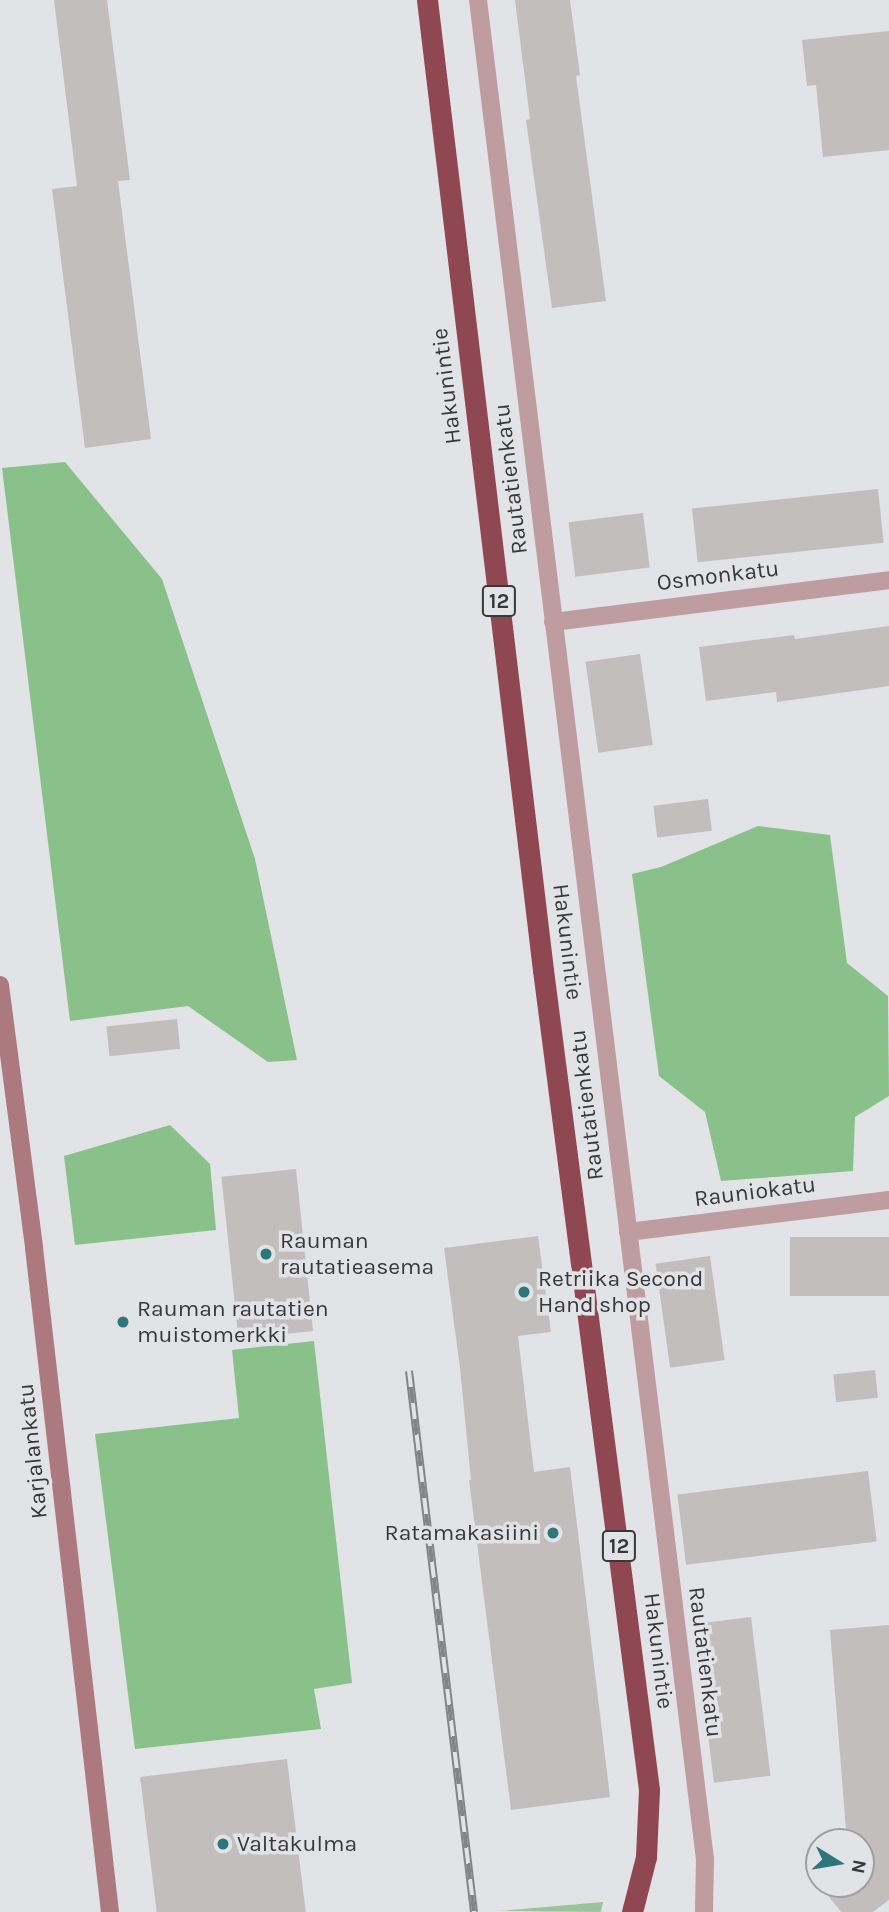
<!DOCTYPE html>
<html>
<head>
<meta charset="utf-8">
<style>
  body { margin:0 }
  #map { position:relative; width:889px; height:1912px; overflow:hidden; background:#e2e3e6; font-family:Karla,sans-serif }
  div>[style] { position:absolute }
  .green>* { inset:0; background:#9cc49c }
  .forest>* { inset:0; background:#8ac18b }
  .building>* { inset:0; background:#c2bebd; transform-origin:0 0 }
  .street>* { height:18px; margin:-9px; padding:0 9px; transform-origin:9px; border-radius:9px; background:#bf9c9f }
  .secondary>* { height:18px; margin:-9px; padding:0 9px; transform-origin:9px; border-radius:9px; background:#ac797e }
  .highway>* { height:21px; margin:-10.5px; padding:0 10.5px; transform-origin:10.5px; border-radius:10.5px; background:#8f4852 }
  .rail>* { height:8px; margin-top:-4px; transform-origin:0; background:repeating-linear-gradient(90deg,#e2e3e6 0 16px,#848487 0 32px); box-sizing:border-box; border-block:2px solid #848487 }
  .dots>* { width:19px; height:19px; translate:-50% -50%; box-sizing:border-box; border:4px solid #e2e3e6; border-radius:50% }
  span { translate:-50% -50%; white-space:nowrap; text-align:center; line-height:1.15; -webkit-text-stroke:7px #e2e3e6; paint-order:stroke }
  .shield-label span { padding:2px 5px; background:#e2e3e6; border:2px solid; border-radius:5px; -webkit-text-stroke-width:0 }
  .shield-label { font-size:21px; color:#38383a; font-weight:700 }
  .street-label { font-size:23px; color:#38383a }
  .poi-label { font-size:23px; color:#38383a }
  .left { translate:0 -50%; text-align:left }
  .right { translate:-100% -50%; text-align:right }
  .north { position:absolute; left:805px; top:1828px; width:70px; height:70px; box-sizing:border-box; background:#e2e3e6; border:2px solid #9e9fa1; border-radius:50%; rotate:101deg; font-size:19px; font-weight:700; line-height:28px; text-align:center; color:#38383a }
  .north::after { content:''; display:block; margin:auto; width:24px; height:32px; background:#2e7778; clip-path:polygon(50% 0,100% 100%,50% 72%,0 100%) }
</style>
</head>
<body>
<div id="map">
  <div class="green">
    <i style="clip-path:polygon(603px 1902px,601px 1912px,500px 1911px)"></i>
  </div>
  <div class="forest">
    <i style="clip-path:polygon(65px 462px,162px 579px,255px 859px,297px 1060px,268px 1062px,188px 1006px,70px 1021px,2px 468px)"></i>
    <i style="clip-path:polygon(758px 826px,830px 835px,847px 963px,888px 996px,889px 1096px,855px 1117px,853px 1171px,721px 1181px,705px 1112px,659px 1076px,632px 874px,661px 867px)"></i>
    <i style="clip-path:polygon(170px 1125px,210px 1164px,216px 1230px,75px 1245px,64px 1156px)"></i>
    <i style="clip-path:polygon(314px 1341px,352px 1683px,314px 1689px,321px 1729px,135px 1749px,95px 1434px,239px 1418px,232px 1350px)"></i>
  </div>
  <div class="building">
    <i style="clip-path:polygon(54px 0,107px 0,130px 180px,118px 181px,151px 439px,85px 448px,52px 189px,77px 186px)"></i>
    <i style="clip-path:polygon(515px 0,570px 0,580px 75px,576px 76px,606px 301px,552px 308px,526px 120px,530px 119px)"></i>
    <i style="clip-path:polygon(889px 31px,889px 150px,823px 157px,816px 85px,807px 86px,802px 40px)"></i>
    <i style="left:878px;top:489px;width:54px;height:187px;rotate:84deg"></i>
    <i style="left:643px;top:513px;width:55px;height:75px;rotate:83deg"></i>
    <i style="clip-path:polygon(889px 626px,889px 686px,777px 702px,776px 692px,706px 701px,699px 647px,794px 635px,795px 639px)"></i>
    <i style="left:640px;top:654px;width:92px;height:55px;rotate:82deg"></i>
    <i style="left:708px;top:799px;width:32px;height:55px;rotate:83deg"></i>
    <i style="left:177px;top:1019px;width:30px;height:71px;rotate:84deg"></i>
    <i style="left:296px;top:1169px;width:163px;height:75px;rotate:84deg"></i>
    <i style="clip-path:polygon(538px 1236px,551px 1332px,518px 1336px,534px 1472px,570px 1467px,610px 1797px,511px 1810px,469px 1480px,471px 1480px,460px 1368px,444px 1248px)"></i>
    <i style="left:889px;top:1237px;width:59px;height:99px;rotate:90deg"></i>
    <i style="left:710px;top:1256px;width:105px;height:55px;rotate:82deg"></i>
    <i style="left:875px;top:1370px;width:28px;height:42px;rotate:84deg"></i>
    <i style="left:868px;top:1471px;width:71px;height:192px;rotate:83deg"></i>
    <i style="left:751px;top:1617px;width:160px;height:57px;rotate:83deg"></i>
    <i style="clip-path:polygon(889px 1625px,889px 1900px,873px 1912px,841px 1912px,810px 1873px,819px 1867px,819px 1884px,861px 1884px,861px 1842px,847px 1842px,830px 1630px)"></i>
    <i style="left:287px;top:1759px;width:154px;height:148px;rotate:83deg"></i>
  </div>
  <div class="street">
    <i style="left:478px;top:0;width:1873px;rotate:83.04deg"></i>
    <i style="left:705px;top:1859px;width:53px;rotate:91.1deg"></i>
    <i style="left:553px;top:622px;width:339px;rotate:-7.1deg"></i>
    <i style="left:628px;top:1232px;width:263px;rotate:-7deg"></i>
  </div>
  <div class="secondary">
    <i style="left:0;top:985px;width:265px;rotate:82.6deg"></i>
    <i style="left:34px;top:1248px;width:668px;rotate:83.47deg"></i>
  </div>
  <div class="highway">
    <i style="left:427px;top:0;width:977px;rotate:83.18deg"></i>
    <i style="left:543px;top:970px;width:827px;rotate:82.63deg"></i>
    <i style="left:649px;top:1790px;width:67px;rotate:92.6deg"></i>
    <i style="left:646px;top:1857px;width:57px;rotate:104.3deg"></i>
  </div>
  <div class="rail">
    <i style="left:409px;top:1371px;width:545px;rotate:83.15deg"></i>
  </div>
  <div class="dots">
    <i style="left:266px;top:1254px;background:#2e7778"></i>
    <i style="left:524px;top:1292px;background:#2e7778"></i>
    <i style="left:123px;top:1322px;background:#2e7778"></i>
    <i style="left:553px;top:1533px;background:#2e7778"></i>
    <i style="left:223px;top:1844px;background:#2e7778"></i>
  </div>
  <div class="shield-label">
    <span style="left:499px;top:601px">12</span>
    <span style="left:619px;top:1546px">12</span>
  </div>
  <div class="street-label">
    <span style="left:447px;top:386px;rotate:-97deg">Hakunintie</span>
    <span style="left:511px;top:479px;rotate:-97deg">Rautatienkatu</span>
    <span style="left:718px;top:576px;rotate:-7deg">Osmonkatu</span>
    <span style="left:567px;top:942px;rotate:83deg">Hakunintie</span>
    <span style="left:587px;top:1105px;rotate:-97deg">Rautatienkatu</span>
    <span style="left:755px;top:1192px;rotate:-7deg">Rauniokatu</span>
    <span style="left:33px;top:1451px;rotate:-96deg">Karjalankatu</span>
    <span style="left:658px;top:1651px;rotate:83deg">Hakunintie</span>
    <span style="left:705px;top:1662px;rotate:83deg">Rautatienkatu</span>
  </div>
  <div class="poi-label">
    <span class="left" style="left:280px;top:1254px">Rauman<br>rautatieasema</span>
    <span class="left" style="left:538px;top:1292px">Retriika Second<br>Hand shop</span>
    <span class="left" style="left:137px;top:1322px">Rauman rautatien<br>muistomerkki</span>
    <span class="right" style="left:539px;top:1533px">Ratamakasiini</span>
    <span class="left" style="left:237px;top:1844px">Valtakulma</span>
  </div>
  <div class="north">N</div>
</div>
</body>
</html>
